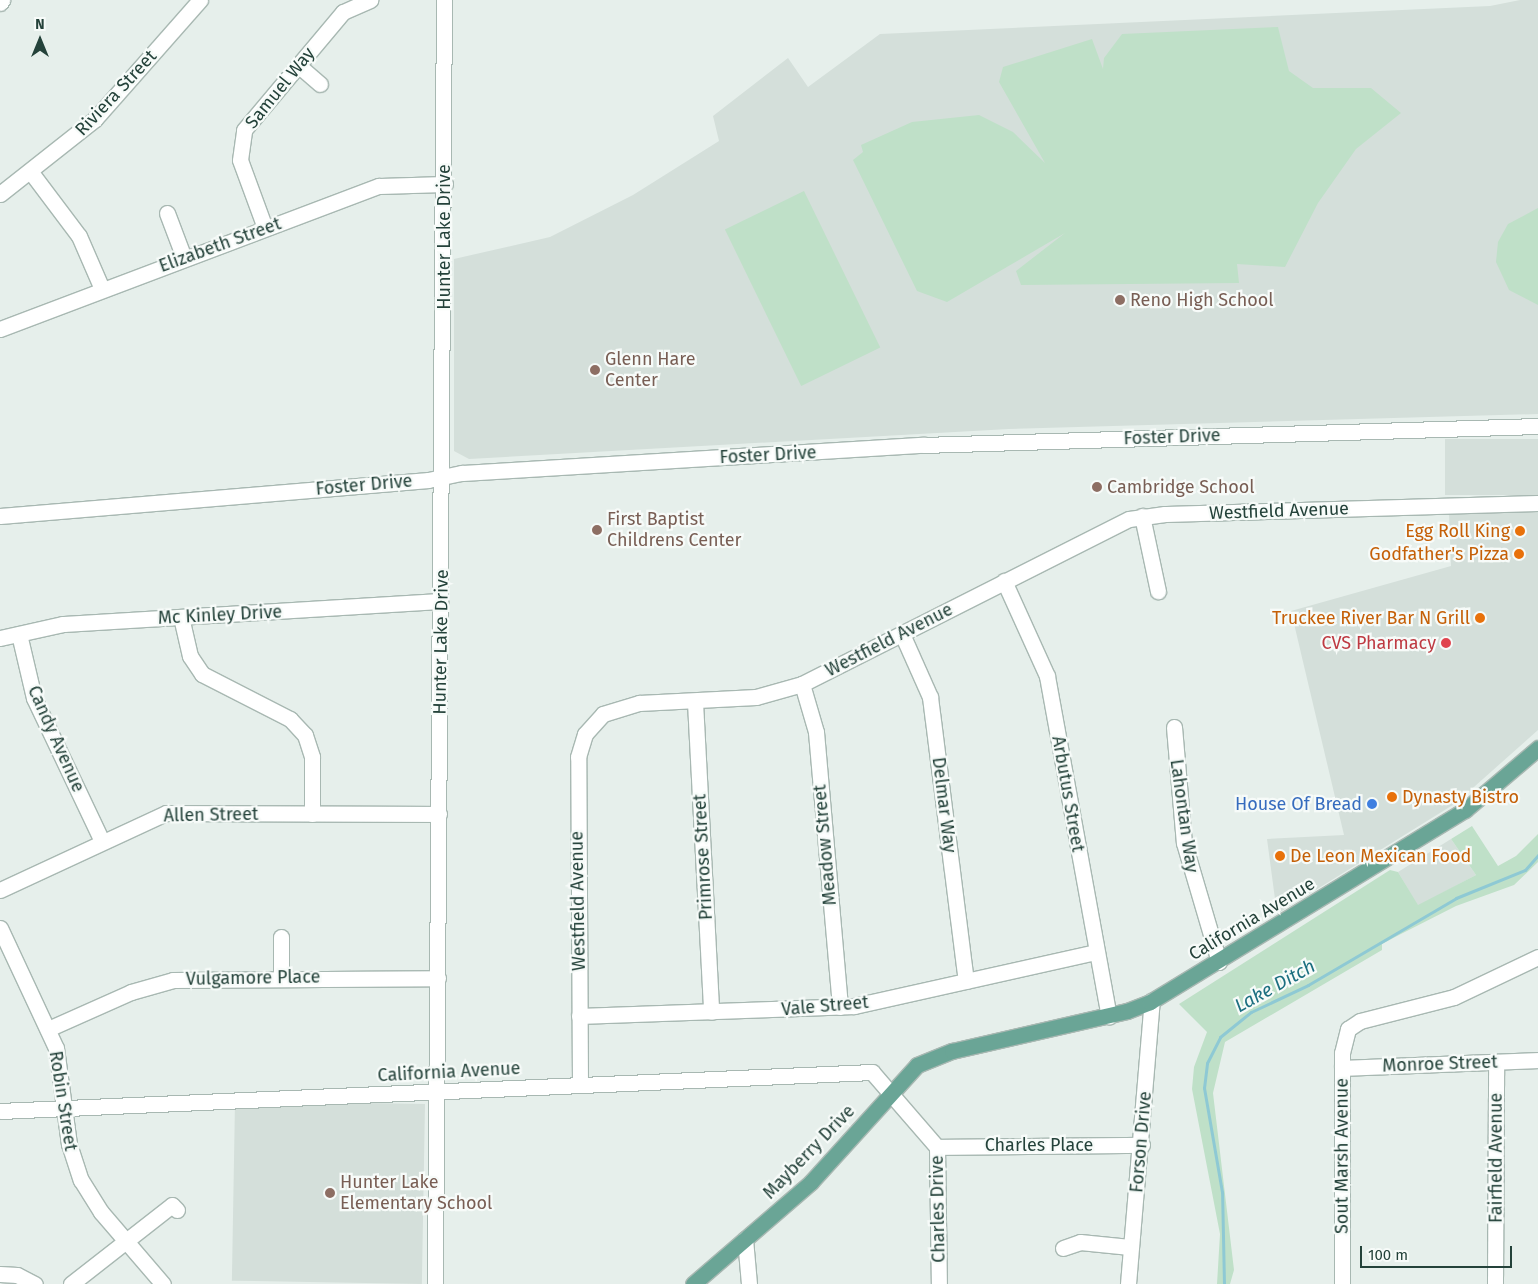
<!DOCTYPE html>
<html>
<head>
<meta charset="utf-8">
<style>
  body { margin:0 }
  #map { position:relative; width:1538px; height:1284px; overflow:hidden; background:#e6efeb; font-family:"Fira Sans",sans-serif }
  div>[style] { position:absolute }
  .built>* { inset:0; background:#d4dfda; transform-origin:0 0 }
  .green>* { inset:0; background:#bfe0c8; transform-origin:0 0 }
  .stream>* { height:3px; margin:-1.5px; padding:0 1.5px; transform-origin:1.5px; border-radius:1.5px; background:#8ec9d4 }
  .roads { filter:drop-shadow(1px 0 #a8b8b2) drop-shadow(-1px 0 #a8b8b2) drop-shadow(0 1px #a8b8b2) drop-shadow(0 -1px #a8b8b2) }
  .minor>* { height:15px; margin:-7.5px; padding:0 7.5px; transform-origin:7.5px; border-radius:7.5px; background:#fff }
  .major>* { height:15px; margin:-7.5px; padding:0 7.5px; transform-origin:7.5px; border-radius:7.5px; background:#6aa596 }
  .dots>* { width:14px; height:14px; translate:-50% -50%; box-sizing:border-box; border:2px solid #f7fbf9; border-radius:50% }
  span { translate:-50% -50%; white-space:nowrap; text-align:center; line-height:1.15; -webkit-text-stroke:4.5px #f7fbf9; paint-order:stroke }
  .street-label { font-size:18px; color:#24423a }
  .education-label { font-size:18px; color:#785e54 }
  .left { translate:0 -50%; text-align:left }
  .food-label { font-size:18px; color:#c56008 }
  .right { translate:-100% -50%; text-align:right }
  .health-label { font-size:18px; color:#be3a42 }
  .shop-label { font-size:18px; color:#366cbe }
  .water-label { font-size:19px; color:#1c6f80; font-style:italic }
  .north { position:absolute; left:15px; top:15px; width:50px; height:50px; -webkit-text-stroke:4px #f7fbf9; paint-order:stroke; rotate:0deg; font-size:14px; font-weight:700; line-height:20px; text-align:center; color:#24423a }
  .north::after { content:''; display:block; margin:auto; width:18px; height:22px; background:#24423a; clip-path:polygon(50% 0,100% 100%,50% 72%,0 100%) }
  .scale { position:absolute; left:1360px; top:1246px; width:152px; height:22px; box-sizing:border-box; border:2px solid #24423a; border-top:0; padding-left:6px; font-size:15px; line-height:18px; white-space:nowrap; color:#24423a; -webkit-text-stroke:4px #f7fbf9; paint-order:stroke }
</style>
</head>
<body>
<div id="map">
  <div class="built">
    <i style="clip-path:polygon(1520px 0,1538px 0,1538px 414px,1009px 429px,469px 459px,454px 451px,454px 259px,550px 237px,633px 195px,719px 141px,713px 116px,788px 58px,808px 87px,880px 34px,1490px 6px)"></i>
    <i style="left:1538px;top:439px;width:56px;height:93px;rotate:90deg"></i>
    <i style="clip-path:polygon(1538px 510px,1538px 730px,1456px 803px,1277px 914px,1267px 839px,1344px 835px,1291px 611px,1451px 566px,1449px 513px)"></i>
    <i style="clip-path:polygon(1451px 839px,1476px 875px,1418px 906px,1398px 872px)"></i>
    <i style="left:425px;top:1104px;width:180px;height:190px;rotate:91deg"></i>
  </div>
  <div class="green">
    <i style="clip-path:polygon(1278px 27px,1289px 71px,1313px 88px,1371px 88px,1401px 113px,1356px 149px,1318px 203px,1285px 267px,1237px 264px,1239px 283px,1021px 285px,1016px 271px,1065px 233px,947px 302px,917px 291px,853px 160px,863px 152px,861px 145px,912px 122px,979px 115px,1013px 132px,1045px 163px,999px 82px,1003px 67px,1092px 39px,1103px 69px,1104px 58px,1122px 34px)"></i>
    <i style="left:804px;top:191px;width:174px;height:88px;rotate:64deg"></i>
    <i style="clip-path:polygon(1538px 208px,1538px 305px,1509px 290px,1496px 262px,1498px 242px,1508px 224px)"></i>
    <i style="clip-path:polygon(1472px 826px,1498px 866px,1516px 856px,1538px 834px,1538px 862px,1514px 885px,1456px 906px,1397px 936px,1382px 944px,1382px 950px,1225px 1042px,1213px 1093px,1234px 1270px,1230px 1284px,1217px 1284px,1220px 1234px,1192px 1089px,1194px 1067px,1207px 1032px,1179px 1004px,1390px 870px,1398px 872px,1418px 905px,1476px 875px,1451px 839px)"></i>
  </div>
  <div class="stream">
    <i style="left:1224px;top:1284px;width:92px;rotate:-91.2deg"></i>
    <i style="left:1222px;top:1192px;width:106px;rotate:-99.8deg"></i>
    <i style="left:1204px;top:1088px;width:25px;rotate:-83deg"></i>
    <i style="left:1207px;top:1063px;width:29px;rotate:-63deg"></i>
    <i style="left:1220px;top:1037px;width:40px;rotate:-39deg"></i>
    <i style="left:1251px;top:1012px;width:63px;rotate:-25.3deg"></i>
    <i style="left:1308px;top:985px;width:172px;rotate:-30.4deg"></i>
    <i style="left:1456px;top:898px;width:74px;rotate:-22.1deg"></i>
    <i style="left:1525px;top:870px;width:20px;rotate:-49deg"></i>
  </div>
  <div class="roads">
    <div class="minor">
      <i style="left:0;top:3px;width:4px;rotate:-56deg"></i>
      <i style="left:298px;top:65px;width:29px;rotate:41deg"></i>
      <i style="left:30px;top:171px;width:81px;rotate:53deg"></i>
      <i style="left:79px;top:236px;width:58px;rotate:66.5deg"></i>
      <i style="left:0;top:194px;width:121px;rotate:-38.3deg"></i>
      <i style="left:95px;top:119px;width:159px;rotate:-48.6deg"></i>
      <i style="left:167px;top:213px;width:48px;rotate:69.3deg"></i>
      <i style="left:265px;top:228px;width:72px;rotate:-110.2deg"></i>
      <i style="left:240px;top:160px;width:30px;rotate:-82deg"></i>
      <i style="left:244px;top:130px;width:154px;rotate:-50deg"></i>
      <i style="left:343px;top:12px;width:30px;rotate:-24deg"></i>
      <i style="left:0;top:329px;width:405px;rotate:-20.7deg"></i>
      <i style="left:379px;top:186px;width:66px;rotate:-1.7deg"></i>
      <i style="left:0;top:516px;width:430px;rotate:-4.8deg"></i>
      <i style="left:428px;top:480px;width:35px;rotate:-12deg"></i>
      <i style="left:462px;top:473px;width:462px;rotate:-3.5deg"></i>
      <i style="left:923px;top:445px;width:615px;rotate:-1.77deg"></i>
      <i style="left:1142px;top:516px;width:77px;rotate:78deg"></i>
      <i style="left:1004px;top:581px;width:104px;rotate:65.6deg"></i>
      <i style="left:1047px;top:676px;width:346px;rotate:79.7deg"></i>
      <i style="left:181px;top:617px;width:40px;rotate:77deg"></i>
      <i style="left:190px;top:656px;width:22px;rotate:56deg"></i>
      <i style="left:202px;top:674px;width:99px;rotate:27.1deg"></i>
      <i style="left:290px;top:719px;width:22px;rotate:47deg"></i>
      <i style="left:305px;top:735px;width:23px;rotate:72deg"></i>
      <i style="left:312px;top:757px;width:57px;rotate:90deg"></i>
      <i style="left:19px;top:634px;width:66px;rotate:76.8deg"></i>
      <i style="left:34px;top:698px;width:158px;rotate:64.6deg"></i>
      <i style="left:902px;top:634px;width:69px;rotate:66deg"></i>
      <i style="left:930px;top:697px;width:286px;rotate:82.8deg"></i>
      <i style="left:0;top:638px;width:65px;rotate:-12.5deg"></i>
      <i style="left:63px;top:624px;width:378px;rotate:-3.5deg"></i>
      <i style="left:802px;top:684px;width:50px;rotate:73.7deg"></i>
      <i style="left:816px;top:732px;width:276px;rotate:85deg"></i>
      <i style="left:695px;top:702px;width:310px;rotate:87deg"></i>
      <i style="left:1174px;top:727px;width:116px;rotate:85.1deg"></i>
      <i style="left:1184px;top:843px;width:124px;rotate:73.6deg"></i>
      <i style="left:0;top:890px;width:183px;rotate:-24.9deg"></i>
      <i style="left:166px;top:813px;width:273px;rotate:0.2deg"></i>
      <i style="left:0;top:928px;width:132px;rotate:65deg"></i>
      <i style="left:56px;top:1048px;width:97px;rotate:82.3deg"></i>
      <i style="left:69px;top:1144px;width:38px;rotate:72deg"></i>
      <i style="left:81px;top:1180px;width:38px;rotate:58deg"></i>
      <i style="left:101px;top:1212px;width:95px;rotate:49.3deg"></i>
      <i style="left:281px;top:937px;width:40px;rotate:90deg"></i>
      <i style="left:579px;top:1016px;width:275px;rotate:-2.1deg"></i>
      <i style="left:854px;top:1006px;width:247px;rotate:-12.6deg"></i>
      <i style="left:48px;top:1029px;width:91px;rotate:-24deg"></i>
      <i style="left:131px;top:992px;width:44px;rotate:-15.9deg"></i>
      <i style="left:173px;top:980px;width:265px;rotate:-0.4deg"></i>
      <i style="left:1342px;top:1068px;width:196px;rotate:-2.3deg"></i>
      <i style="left:580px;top:1085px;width:328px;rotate:-90.3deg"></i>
      <i style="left:578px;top:757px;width:24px;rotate:-73deg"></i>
      <i style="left:585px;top:734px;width:27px;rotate:-48deg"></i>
      <i style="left:603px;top:714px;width:38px;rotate:-17deg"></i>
      <i style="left:639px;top:703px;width:117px;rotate:-2.9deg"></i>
      <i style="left:756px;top:697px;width:48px;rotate:-15.8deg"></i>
      <i style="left:802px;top:684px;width:366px;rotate:-26.8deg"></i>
      <i style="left:1129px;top:519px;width:36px;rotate:-8deg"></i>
      <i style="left:1165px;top:514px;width:373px;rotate:-1.7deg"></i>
      <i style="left:0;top:1111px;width:873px;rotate:-2.56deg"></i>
      <i style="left:872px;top:1072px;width:99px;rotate:49.1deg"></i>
      <i style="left:937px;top:1147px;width:137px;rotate:89.2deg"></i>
      <i style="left:937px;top:1147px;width:205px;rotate:-0.6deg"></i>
      <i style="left:745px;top:1239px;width:45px;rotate:84.9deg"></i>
      <i style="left:1063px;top:1248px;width:18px;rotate:-19deg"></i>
      <i style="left:1080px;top:1242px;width:50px;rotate:5.7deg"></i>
      <i style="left:0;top:1274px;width:17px;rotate:3deg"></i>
      <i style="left:17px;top:1275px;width:20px;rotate:27deg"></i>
      <i style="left:71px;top:1284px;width:128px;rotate:-38deg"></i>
      <i style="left:172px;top:1205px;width:7px;rotate:45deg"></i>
      <i style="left:435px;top:1284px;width:1284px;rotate:-89.6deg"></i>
      <i style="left:1128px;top:1284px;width:284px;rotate:-85.2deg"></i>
      <i style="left:1342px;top:1284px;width:231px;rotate:-90deg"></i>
      <i style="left:1342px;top:1053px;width:25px;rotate:-76deg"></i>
      <i style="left:1348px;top:1029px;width:14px;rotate:-34deg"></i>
      <i style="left:1360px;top:1021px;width:97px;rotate:-14.3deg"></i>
      <i style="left:1454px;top:997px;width:93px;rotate:-25.5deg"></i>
      <i style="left:1495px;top:1284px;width:222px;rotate:-89.7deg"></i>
    </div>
    <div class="major">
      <i style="left:693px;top:1284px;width:156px;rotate:-40.8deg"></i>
      <i style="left:811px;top:1182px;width:158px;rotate:-47.8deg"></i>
      <i style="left:917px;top:1065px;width:38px;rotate:-22deg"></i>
      <i style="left:952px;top:1051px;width:180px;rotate:-12.9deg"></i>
      <i style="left:1127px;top:1011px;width:25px;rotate:-21deg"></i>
      <i style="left:1150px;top:1002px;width:369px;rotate:-31.4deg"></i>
      <i style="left:1465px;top:810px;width:96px;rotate:-40.3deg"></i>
    </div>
  </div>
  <div class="dots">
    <i style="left:1120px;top:300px;background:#8d6e63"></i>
    <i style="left:595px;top:370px;background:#8d6e63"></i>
    <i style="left:1097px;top:487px;background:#8d6e63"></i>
    <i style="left:597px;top:530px;background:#8d6e63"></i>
    <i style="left:1520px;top:531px;background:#e8710a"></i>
    <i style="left:1519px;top:554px;background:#e8710a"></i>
    <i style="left:1480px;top:618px;background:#e8710a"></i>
    <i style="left:1446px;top:643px;background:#e0444e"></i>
    <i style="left:1392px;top:797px;background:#e8710a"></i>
    <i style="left:1372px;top:804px;background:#3f7fe0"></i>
    <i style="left:1280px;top:856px;background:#e8710a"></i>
    <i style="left:330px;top:1193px;background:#8d6e63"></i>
  </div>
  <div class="street-label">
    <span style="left:280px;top:88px;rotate:-51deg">Samuel Way</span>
    <span style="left:116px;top:93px;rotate:-47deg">Riviera Street</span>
    <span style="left:444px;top:237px;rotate:-90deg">Hunter Lake Drive</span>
    <span style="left:220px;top:245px;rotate:-20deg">Elizabeth Street</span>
    <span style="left:1172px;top:437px;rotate:-2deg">Foster Drive</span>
    <span style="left:768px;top:455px;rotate:-3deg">Foster Drive</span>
    <span style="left:364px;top:485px;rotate:-5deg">Foster Drive</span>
    <span style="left:1279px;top:511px;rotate:-2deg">Westfield Avenue</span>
    <span style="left:220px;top:615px;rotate:-3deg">Mc Kinley Drive</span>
    <span style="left:889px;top:640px;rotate:-27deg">Westfield Avenue</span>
    <span style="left:441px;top:642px;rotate:-89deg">Hunter Lake Drive</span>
    <span style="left:56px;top:739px;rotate:66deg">Candy Avenue</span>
    <span style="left:1068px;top:794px;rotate:80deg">Arbutus Street</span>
    <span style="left:944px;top:805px;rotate:83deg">Delmar Way</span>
    <span style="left:211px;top:815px;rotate:-1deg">Allen Street</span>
    <span style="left:1184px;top:816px;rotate:82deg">Lahontan Way</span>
    <span style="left:825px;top:845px;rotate:-95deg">Meadow Street</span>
    <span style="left:703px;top:857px;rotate:-93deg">Primrose Street</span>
    <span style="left:578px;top:901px;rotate:-91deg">Westfield Avenue</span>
    <span style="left:1252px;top:919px;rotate:-31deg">California Avenue</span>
    <span style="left:253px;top:978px;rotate:-1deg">Vulgamore Place</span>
    <span style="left:825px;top:1006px;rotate:-5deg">Vale Street</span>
    <span style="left:1440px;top:1064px;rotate:-2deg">Monroe Street</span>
    <span style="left:449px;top:1072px;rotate:-3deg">California Avenue</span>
    <span style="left:63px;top:1101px;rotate:81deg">Robin Street</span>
    <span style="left:1141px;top:1142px;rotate:-85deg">Forson Drive</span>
    <span style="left:1039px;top:1145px">Charles Place</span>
    <span style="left:809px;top:1152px;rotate:-46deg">Mayberry Drive</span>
    <span style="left:1342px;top:1156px;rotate:-90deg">Sout Marsh Avenue</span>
    <span style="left:1496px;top:1158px;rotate:-90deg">Fairfield Avenue</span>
    <span style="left:938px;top:1209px;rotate:-91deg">Charles Drive</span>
  </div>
  <div class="education-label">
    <span class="left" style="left:1130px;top:300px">Reno High School</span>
    <span class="left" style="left:605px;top:370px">Glenn Hare<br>Center</span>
    <span class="left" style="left:1107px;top:487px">Cambridge School</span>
    <span class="left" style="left:607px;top:530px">First Baptist<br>Childrens Center</span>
    <span class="left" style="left:340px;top:1193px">Hunter Lake<br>Elementary School</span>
  </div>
  <div class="food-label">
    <span class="right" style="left:1510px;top:531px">Egg Roll King</span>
    <span class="right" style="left:1509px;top:554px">Godfather's Pizza</span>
    <span class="right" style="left:1470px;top:618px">Truckee River Bar N Grill</span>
    <span class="left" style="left:1402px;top:797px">Dynasty Bistro</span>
    <span class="left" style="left:1290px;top:856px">De Leon Mexican Food</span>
  </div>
  <div class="health-label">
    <span class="right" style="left:1436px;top:643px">CVS Pharmacy</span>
  </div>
  <div class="shop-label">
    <span class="right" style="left:1362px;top:804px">House Of Bread</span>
  </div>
  <div class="water-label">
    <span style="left:1275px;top:986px;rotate:-29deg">Lake Ditch</span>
  </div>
  <div class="north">N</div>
  <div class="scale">100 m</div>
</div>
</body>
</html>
